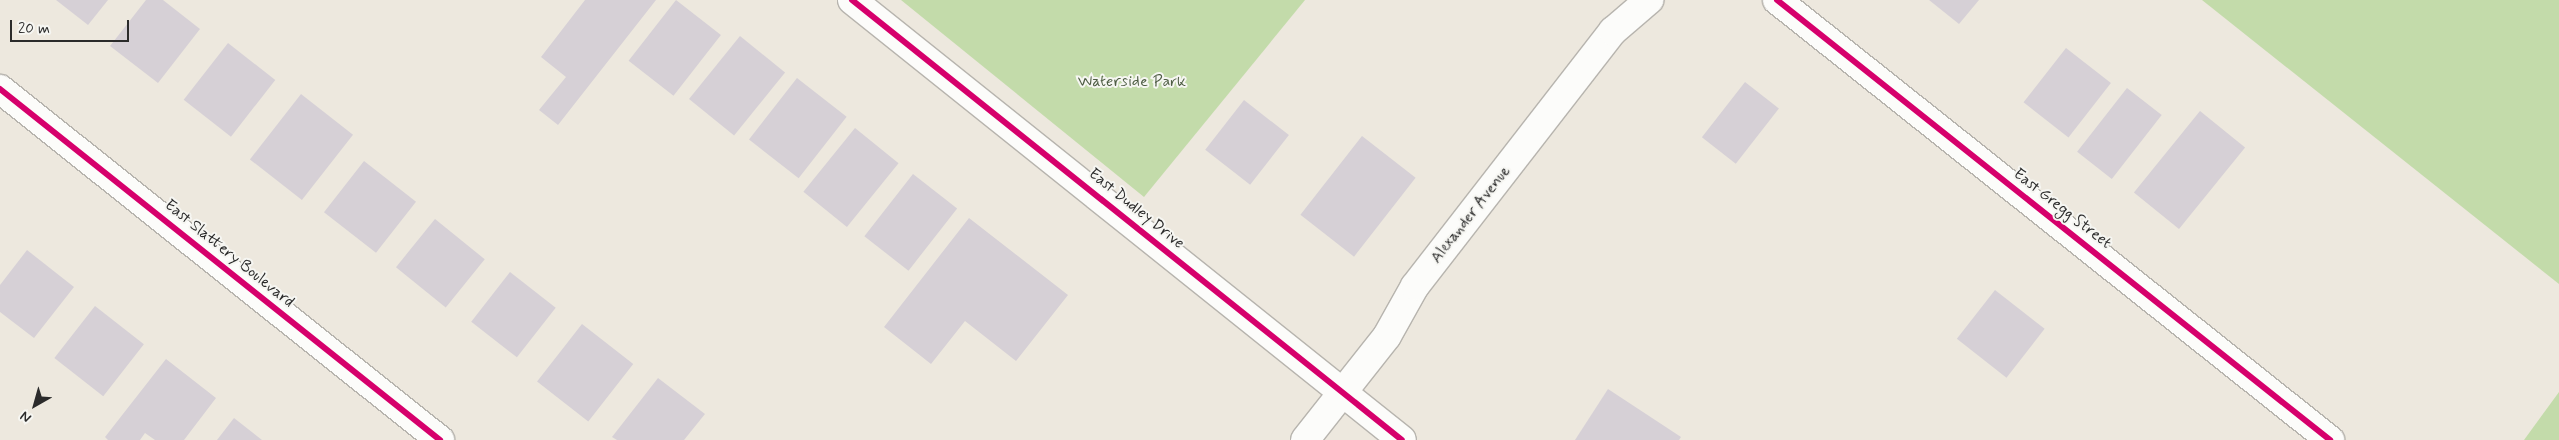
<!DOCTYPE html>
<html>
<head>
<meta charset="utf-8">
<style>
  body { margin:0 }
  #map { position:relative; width:2559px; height:440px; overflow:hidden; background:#ede8de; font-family:Mynerve,sans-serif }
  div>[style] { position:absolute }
  .green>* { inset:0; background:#c3dbaa }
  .building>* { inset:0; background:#d6d0d6; transform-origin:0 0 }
  .roads { filter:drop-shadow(1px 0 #b7b4ae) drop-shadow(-1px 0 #b7b4ae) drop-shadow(0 1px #b7b4ae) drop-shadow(0 -1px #b7b4ae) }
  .minor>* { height:28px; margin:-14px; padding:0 14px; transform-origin:14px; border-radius:14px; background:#fcfcfa }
  .cycleway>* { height:6px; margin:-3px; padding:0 3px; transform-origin:3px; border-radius:3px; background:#d6006c }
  span { translate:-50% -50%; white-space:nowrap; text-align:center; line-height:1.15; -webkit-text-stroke:4px #f6f6f2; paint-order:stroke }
  .park-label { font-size:16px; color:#4e5d44 }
  .street-label { font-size:16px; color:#2b2b2b }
  .north { position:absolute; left:10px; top:380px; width:50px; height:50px; -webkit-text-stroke:4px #f6f6f2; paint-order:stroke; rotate:218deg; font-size:14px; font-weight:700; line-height:20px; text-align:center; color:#2b2b2b }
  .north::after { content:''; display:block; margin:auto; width:18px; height:22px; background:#2b2b2b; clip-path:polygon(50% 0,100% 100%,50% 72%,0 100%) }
  .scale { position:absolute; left:10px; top:20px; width:119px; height:22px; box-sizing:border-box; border:2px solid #2b2b2b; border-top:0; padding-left:6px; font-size:15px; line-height:18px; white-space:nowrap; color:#2b2b2b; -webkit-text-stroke:4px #f6f6f2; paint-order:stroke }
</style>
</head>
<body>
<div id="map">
  <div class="green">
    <i style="clip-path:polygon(901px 0,1305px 0,1144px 197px)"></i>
    <i style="clip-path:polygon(2202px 0,2559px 0,2559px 284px)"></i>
    <i style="clip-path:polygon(2559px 392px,2559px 440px,2524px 440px)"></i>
  </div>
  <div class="building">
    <i style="clip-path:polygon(56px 0,108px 0,88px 25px)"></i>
    <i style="clip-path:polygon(146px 0,163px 0,200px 29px,158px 83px,110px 46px)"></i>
    <i style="clip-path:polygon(585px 0,656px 0,558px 125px,539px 110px,566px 77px,541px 57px)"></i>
    <i style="left:676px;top:0;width:57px;height:77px;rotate:38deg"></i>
    <i style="clip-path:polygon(1929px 0,1979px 0,1959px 24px)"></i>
    <i style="left:740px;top:36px;width:58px;height:81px;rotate:39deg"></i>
    <i style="left:228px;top:43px;width:60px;height:72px;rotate:38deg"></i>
    <i style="left:2066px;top:48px;width:57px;height:69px;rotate:38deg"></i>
    <i style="left:797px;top:78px;width:63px;height:78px;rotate:38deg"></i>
    <i style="left:1745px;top:82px;width:43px;height:70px;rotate:38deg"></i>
    <i style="left:2127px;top:88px;width:44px;height:81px;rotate:38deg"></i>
    <i style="left:301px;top:94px;width:66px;height:83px;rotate:38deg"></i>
    <i style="left:1244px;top:100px;width:57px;height:63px;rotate:38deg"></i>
    <i style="left:2200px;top:111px;width:58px;height:105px;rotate:39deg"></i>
    <i style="left:855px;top:128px;width:56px;height:82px;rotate:39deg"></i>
    <i style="left:1362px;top:136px;width:68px;height:100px;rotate:38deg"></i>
    <i style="left:364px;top:161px;width:66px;height:65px;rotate:38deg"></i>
    <i style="left:913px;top:174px;width:56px;height:79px;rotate:38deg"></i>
    <i style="clip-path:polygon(969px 218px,1068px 295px,1016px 361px,965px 321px,931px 364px,884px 327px)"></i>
    <i style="left:435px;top:219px;width:64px;height:62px;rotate:39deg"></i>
    <i style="clip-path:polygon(27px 250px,74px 287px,34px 338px,0 312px,0 285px)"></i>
    <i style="left:510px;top:272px;width:58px;height:63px;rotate:38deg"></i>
    <i style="left:1995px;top:290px;width:63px;height:62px;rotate:38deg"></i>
    <i style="left:95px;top:306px;width:62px;height:66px;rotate:38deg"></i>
    <i style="left:582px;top:324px;width:65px;height:73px;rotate:38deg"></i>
    <i style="clip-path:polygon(166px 359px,216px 398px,184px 440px,155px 440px,145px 433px,140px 440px,108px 440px,105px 437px)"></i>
    <i style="clip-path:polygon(658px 378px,705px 414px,684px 440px,617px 440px,612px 437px)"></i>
    <i style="clip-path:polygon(1608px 389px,1681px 437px,1679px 440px,1575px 440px)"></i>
    <i style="clip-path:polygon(234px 418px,262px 440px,217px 440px)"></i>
  </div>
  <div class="roads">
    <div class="minor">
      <i style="left:852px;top:0;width:704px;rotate:38.66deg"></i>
      <i style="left:1777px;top:0;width:707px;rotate:38.51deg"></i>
      <i style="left:0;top:89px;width:563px;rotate:38.58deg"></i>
      <i style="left:1305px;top:440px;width:132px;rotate:-51.7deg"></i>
      <i style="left:1387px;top:336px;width:57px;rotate:-60.8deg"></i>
      <i style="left:1415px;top:286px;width:323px;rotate:-52.2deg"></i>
      <i style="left:1613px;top:31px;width:48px;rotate:-40.7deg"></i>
    </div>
  </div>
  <div class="cycleway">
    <i style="left:852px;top:0;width:704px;rotate:38.66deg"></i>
    <i style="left:1777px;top:0;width:707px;rotate:38.51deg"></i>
    <i style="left:0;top:89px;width:563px;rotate:38.58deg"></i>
  </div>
  <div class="park-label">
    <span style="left:1132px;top:82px">Waterside Park</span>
  </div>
  <div class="street-label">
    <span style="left:1136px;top:209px;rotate:39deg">East Dudley Drive</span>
    <span style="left:2062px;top:209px;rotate:38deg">East Gregg Street</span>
    <span style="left:1471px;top:215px;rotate:-52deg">Alexander Avenue</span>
    <span style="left:229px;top:254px;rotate:39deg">East Slattery Boulevard</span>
  </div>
  <div class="north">N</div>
  <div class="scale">20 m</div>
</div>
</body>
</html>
